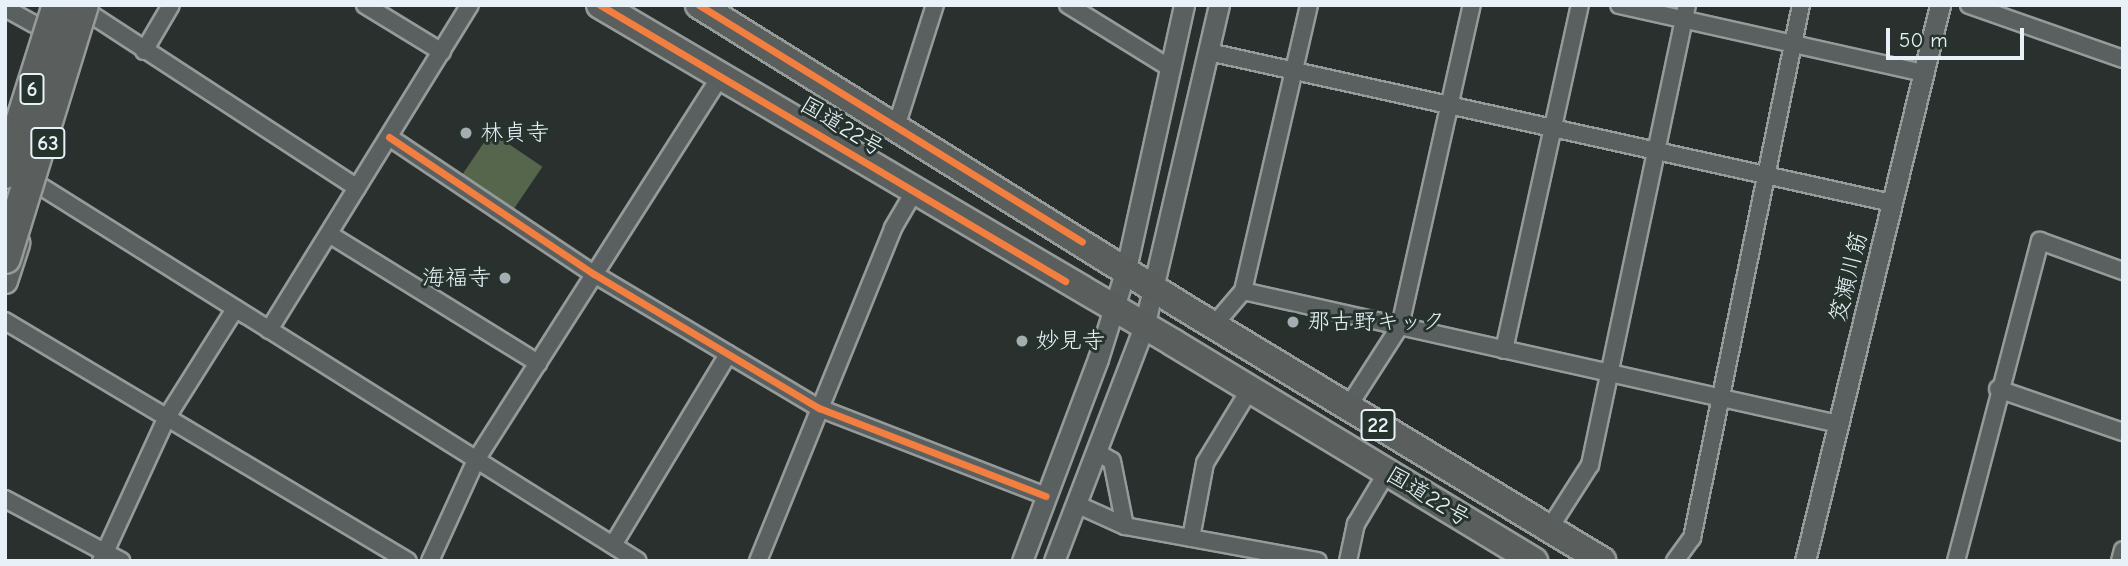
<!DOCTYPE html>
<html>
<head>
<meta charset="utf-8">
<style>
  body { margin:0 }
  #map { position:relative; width:2128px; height:566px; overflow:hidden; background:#29302d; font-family:"Comic Neue","Klee One",sans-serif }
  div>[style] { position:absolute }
  .green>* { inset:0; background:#55664d; transform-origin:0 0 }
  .roads { filter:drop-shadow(2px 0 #959a9a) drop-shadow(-2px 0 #959a9a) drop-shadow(0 2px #959a9a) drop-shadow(0 -2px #959a9a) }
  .minor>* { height:16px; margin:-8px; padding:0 8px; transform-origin:8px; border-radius:8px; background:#5a6060 }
  .tertiary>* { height:19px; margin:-9.5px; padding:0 9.5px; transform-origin:9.5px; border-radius:9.5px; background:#5a6060 }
  .primary>* { height:24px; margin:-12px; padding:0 12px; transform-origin:12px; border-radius:12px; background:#5a5e5c }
  .trunk>* { height:26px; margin:-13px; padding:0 13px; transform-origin:13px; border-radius:13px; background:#5a5e5c }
  .bridges { filter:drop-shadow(2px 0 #959a9a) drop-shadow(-2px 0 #959a9a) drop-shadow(0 2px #959a9a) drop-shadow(0 -2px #959a9a) }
  .motorway-bridge>* { height:30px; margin:-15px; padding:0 15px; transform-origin:15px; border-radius:15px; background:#5a5e5c }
  .cycleway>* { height:7px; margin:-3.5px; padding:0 3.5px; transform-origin:3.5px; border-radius:3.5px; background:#f27e40 }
  .dots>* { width:19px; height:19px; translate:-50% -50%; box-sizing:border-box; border:4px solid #26332d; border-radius:50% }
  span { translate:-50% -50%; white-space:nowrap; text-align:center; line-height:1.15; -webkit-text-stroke:6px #26332d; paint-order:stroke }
  .shield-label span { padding:2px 5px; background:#26332d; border:2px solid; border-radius:5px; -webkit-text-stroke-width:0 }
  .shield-label { font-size:21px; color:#e8f1f8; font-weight:700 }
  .street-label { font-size:23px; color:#e8f1f8 }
  .poi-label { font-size:23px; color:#e8f1f8 }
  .left { translate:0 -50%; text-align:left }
  .right { translate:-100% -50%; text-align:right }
  .frame { position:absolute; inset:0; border:7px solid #e8f1f8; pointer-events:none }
  .scale { position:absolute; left:1886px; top:28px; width:138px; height:32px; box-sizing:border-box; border:4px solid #e8f1f8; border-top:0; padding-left:9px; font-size:21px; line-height:24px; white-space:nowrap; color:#e8f1f8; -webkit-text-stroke:5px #26332d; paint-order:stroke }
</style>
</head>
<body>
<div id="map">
  <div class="green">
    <i style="left:491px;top:132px;width:62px;height:53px;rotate:34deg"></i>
  </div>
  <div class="roads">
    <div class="minor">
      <i style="left:365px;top:5px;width:90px;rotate:31.4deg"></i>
      <i style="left:1068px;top:5px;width:120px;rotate:31.7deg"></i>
      <i style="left:1619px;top:5px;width:312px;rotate:12.6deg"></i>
      <i style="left:1969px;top:5px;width:163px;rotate:19.3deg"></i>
      <i style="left:5px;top:8px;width:43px;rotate:28.9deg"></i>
      <i style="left:89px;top:13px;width:320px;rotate:33.1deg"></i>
      <i style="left:144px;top:51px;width:53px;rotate:-59.6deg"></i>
      <i style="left:1209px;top:52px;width:699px;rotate:12.47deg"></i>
      <i style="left:896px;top:127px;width:128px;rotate:-72.3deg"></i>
      <i style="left:389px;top:137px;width:247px;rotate:33.8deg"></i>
      <i style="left:594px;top:274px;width:262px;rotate:30.8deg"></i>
      <i style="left:819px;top:408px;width:243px;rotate:21.2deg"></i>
      <i style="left:26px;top:177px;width:722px;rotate:32.11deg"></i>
      <i style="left:329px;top:234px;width:246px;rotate:31.7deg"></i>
      <i style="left:1243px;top:291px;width:610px;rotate:12.6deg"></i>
      <i style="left:5px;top:321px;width:469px;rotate:30.8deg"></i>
      <i style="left:1214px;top:325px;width:45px;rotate:-49.5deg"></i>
      <i style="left:1243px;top:291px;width:294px;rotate:-77deg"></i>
      <i style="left:269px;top:330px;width:382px;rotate:-58.3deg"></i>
      <i style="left:1504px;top:350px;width:353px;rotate:-77.6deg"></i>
      <i style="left:1998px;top:389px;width:132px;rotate:19deg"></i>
      <i style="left:1348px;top:407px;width:96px;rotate:-57.3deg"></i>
      <i style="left:1400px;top:326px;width:329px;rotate:-77.4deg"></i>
      <i style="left:1097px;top:452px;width:17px;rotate:31deg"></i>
      <i style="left:1112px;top:461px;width:66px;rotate:78.7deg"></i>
      <i style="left:5px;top:499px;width:132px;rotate:28.1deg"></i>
      <i style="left:1076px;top:504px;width:54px;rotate:24.2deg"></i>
      <i style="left:1125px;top:526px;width:196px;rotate:10.3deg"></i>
      <i style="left:1549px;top:529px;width:76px;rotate:-57.4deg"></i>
      <i style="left:1590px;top:465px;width:470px;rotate:-78.1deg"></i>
      <i style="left:1191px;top:538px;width:76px;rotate:-79.4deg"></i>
      <i style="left:1205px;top:463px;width:87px;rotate:-58.7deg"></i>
      <i style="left:613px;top:545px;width:223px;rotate:-58.9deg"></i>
      <i style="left:101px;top:561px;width:158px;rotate:-65.4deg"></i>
      <i style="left:167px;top:417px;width:128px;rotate:-57.8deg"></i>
      <i style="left:430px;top:561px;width:111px;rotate:-65.5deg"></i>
      <i style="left:476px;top:460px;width:454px;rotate:-57.5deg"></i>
      <i style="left:758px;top:561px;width:359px;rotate:-67.9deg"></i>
      <i style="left:893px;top:228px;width:42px;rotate:-59.7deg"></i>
      <i style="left:1348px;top:561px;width:38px;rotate:-78deg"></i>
      <i style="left:1356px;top:524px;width:61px;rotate:-59.2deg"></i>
      <i style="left:1675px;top:561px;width:29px;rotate:-54deg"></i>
      <i style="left:1692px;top:538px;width:544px;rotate:-78.44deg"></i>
      <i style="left:1956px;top:561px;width:331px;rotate:-75.3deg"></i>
      <i style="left:2040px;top:241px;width:88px;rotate:19.9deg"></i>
      <i style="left:2120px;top:561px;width:11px;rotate:-75deg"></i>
    </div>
    <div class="tertiary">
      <i style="left:1022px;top:561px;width:216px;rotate:-69.4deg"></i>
      <i style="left:1098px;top:359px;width:94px;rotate:-72.7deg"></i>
      <i style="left:1126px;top:269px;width:270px;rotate:-77.6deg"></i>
      <i style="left:1054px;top:561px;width:251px;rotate:-69deg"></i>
      <i style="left:1144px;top:327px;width:331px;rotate:-76.9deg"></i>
      <i style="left:1805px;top:561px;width:572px;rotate:-76.35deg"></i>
    </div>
    <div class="primary">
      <i style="left:5px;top:281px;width:40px;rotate:-72deg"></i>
    </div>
    <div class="trunk">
      <i style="left:600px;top:5px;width:666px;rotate:30.49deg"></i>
      <i style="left:1174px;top:343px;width:421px;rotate:31.2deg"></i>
      <i style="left:699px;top:5px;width:573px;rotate:31.94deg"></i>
      <i style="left:1185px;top:308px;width:488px;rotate:31.2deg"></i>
    </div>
  </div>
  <div class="bridges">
    <div class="motorway-bridge">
      <i style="left:5px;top:173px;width:176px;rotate:-72.5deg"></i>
      <i style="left:5px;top:258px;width:265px;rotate:-72.9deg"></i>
    </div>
  </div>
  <div class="cycleway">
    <i style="left:600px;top:5px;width:541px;rotate:30.69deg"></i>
    <i style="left:699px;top:5px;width:450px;rotate:31.7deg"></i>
    <i style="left:389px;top:137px;width:247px;rotate:33.8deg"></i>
    <i style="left:594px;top:274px;width:262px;rotate:30.8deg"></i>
    <i style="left:819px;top:408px;width:243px;rotate:21.2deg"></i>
  </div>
  <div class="dots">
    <i style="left:466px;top:133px;background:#a5adb1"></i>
    <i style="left:505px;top:278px;background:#a5adb1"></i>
    <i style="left:1293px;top:322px;background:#a5adb1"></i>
    <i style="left:1022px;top:341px;background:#a5adb1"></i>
  </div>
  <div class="shield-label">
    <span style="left:32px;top:89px">6</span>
    <span style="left:48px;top:143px">63</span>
    <span style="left:1378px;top:425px">22</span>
  </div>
  <div class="street-label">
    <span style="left:842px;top:127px;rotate:31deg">国道22号</span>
    <span style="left:1849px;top:277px;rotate:-76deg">笈瀬川筋</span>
    <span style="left:1428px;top:497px;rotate:31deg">国道22号</span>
  </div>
  <div class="poi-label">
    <span class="left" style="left:480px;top:133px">林貞寺</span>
    <span class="right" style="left:491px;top:278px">海福寺</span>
    <span class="left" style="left:1307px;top:322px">那古野キック</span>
    <span class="left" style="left:1036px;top:341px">妙見寺</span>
  </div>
  <div class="frame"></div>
  <div class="scale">50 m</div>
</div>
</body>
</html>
